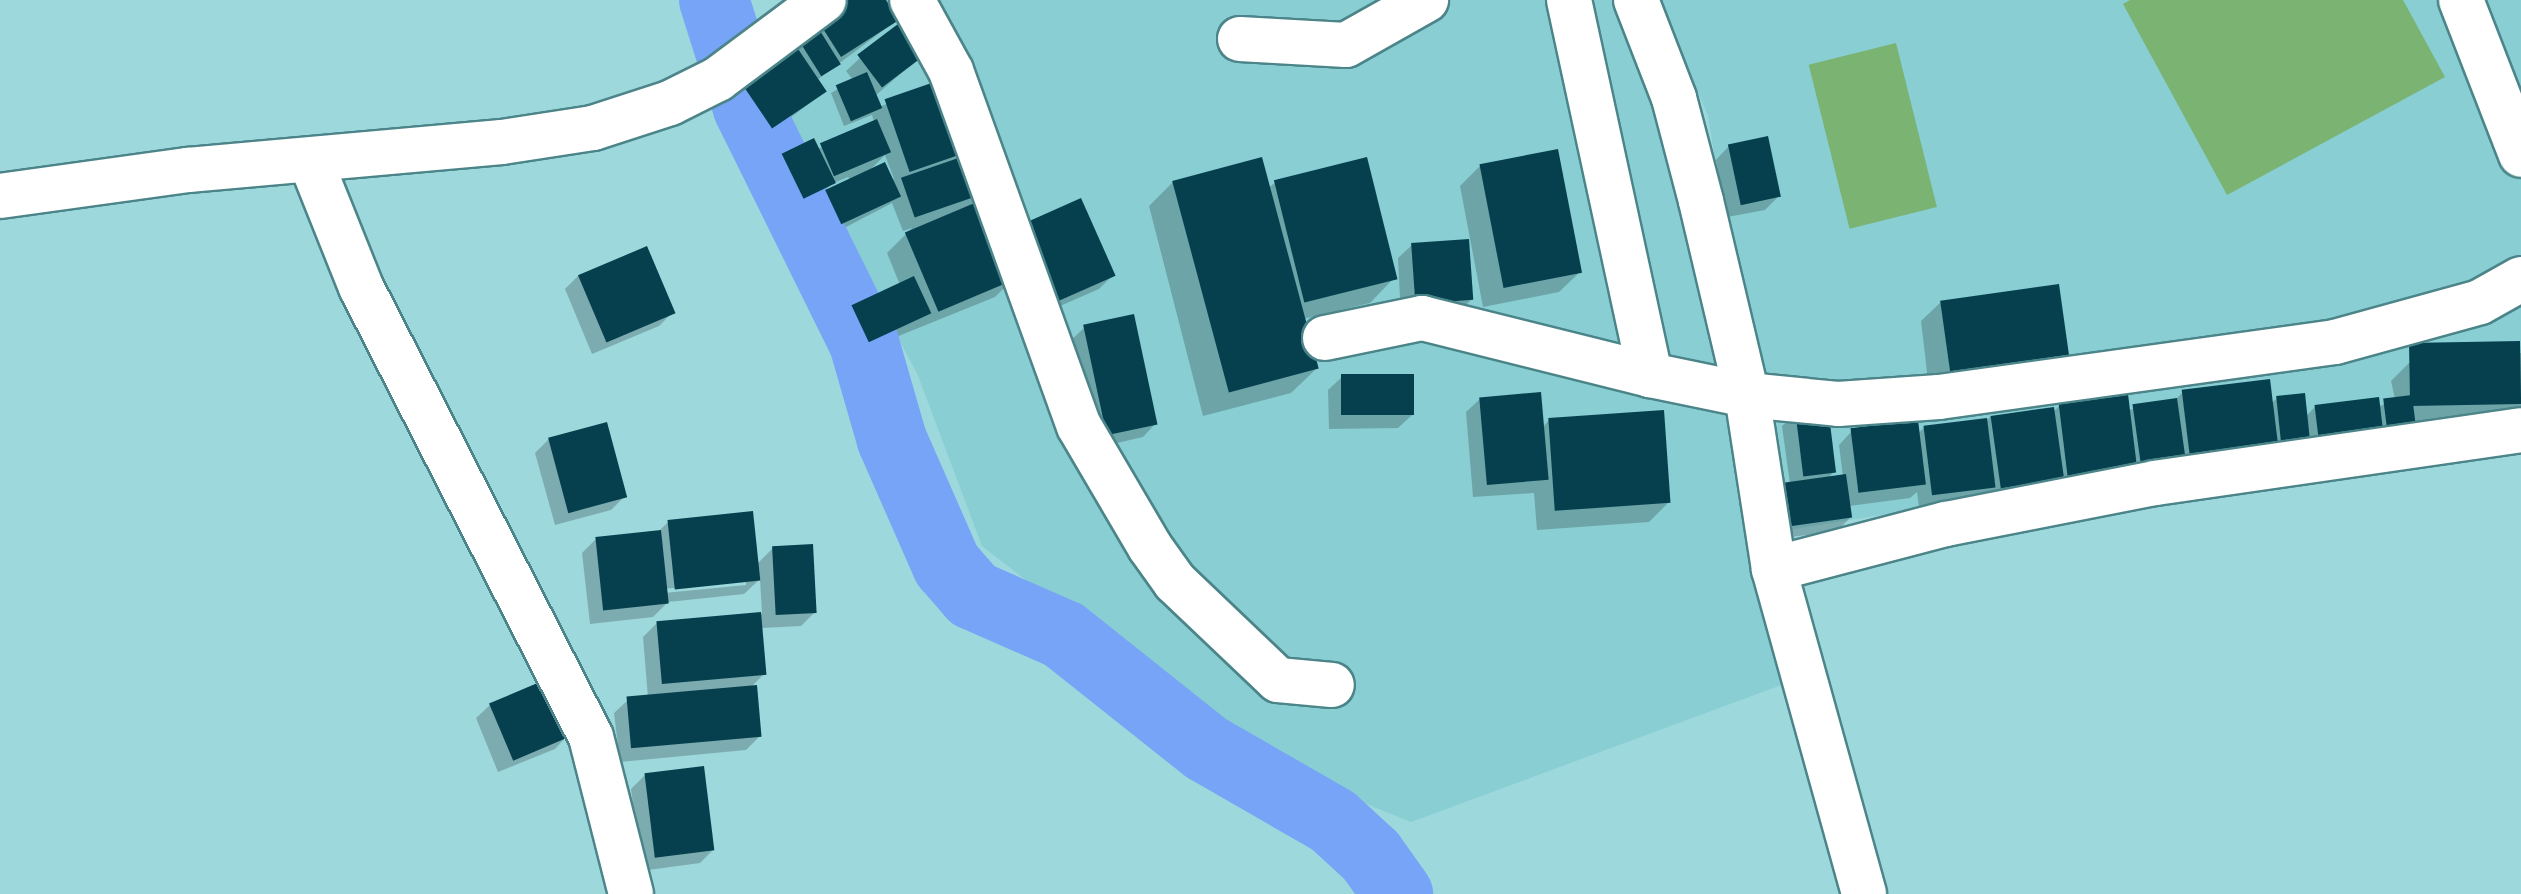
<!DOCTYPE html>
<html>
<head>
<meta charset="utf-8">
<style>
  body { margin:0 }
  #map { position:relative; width:2521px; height:894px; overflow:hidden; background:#9dd8dc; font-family:"Fira Sans Condensed",sans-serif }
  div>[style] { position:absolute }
  .built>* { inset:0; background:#88ced3 }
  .green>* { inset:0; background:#7ab372; transform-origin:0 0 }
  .shadow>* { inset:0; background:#0003 }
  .river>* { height:70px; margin:-35px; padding:0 35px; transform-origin:35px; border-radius:35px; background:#77a4f6 }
  .building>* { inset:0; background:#06404f; transform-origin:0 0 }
  .roads { filter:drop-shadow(2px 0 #4c8589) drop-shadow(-2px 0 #4c8589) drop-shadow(0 2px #4c8589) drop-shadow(0 -2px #4c8589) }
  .minor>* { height:44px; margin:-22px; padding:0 22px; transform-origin:22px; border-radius:22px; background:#fff }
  span { translate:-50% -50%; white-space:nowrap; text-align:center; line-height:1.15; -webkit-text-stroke:8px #d6f3f5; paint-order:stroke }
</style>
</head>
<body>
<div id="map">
  <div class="built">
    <i style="clip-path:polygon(848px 0,1620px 0,1654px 77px,1792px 681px,1411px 822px,1255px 759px,982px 546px,917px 373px,751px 69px)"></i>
    <i style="clip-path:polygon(1659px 0,2521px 0,2521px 411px,1776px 532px,1708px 116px)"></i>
  </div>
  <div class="green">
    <i style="clip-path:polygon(2130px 0,2403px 0,2445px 77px,2227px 195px,2123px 4px)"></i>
    <i style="left:1896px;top:43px;width:169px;height:90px;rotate:76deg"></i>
  </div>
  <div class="shadow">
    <i style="clip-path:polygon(884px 0,897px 20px,817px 80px,825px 92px,759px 141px,730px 99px,806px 36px)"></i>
    <i style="clip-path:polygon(evenodd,921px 56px,875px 96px,879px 107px,945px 80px,982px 194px,968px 208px,1015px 277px,995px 297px,854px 354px,839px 319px,852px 306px,900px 285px,887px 253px,912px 228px,903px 231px,892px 203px,827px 237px,812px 206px,821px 196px,789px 211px,769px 168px,782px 154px,818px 149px,874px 122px,872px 115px,844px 126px,831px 93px,853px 80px,846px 71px,860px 58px,921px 56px,885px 155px,894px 179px,891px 180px,870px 170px,885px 155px,921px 56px,848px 177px,850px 180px,824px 192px,831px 184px,848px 177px)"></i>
    <i style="clip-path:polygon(1729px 146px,1779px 196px,1765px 210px,1727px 217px,1716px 160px)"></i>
    <i style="clip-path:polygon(1480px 166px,1579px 273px,1559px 292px,1483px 307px,1460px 186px)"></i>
    <i style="clip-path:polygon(1173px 182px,1268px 188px,1276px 182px,1394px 278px,1370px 303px,1303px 319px,1316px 369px,1291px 393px,1203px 416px,1149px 206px)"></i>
    <i style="clip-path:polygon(1012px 238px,1113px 275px,1099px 289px,1044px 313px)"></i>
    <i style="clip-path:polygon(1412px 245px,1471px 300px,1457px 313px,1401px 317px,1398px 258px)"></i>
    <i style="clip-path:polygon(578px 276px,673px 312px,659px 326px,592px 354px,565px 289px)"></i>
    <i style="clip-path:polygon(1941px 302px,2067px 354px,2047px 374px,1929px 389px,1921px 321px)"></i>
    <i style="clip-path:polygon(1084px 328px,1156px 423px,1143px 437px,1095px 448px,1070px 341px)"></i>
    <i style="clip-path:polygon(evenodd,2521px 353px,2521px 409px,1980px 500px,1919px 507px,1917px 492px,1910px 498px,1849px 506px,1850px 518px,1837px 531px,1762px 541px,1790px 484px,1782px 426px,1796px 413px,1834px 472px,1827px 479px,1843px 477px,1839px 445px,1852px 431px,1917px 434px,1924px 428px,1985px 422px,1991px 416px,2053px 412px,2060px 405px,2128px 410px,2175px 400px,2183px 392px,2271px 404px,2277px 398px,2306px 416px,2315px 407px,2378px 407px,2395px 399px,2391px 381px,2411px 361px,2521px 353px,2124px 470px,2059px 482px,2059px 478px,2124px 470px)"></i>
    <i style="clip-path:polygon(1342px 377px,1412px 415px,1398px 428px,1329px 429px,1328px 390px)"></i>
    <i style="clip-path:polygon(1480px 399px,1542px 428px,1549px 420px,1669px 502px,1649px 522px,1537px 530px,1534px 493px,1473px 497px,1466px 412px)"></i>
    <i style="clip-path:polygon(549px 439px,625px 496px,611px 510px,555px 525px,535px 453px)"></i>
    <i style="clip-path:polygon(evenodd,668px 522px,756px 565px,772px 549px,815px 612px,801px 626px,760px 628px,764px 674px,750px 688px,760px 736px,746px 750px,620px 762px,614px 713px,628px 700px,648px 698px,643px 637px,657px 623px,762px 614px,760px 579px,744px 594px,668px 602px,653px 617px,590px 624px,582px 553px,596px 539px,657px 533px,668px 522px,746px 581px,746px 585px,664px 593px,663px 589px,746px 581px)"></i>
    <i style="clip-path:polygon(546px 682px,568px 735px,555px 749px,498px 772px,476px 718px,490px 705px)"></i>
    <i style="clip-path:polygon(645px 775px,713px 850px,700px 863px,641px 871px,631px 789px)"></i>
  </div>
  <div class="river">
    <i style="left:714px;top:0;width:113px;rotate:72.5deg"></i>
    <i style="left:748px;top:108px;width:262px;rotate:63.7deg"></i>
    <i style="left:864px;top:343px;width:101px;rotate:73.9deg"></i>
    <i style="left:892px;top:440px;width:137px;rotate:66.3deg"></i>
    <i style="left:947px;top:565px;width:40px;rotate:49deg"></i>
    <i style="left:973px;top:595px;width:99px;rotate:23.7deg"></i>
    <i style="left:1064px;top:635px;width:181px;rotate:38.5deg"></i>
    <i style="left:1206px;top:748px;width:146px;rotate:29.9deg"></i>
    <i style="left:1333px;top:821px;width:52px;rotate:42.6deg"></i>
    <i style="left:1371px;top:856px;width:47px;rotate:54.6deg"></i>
  </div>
  <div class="building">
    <i style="clip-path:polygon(840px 0,886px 0,899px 20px,841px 57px,815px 16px)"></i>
    <i style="left:898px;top:24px;width:41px;height:51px;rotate:53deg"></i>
    <i style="left:817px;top:26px;width:45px;height:23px;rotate:58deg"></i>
    <i style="left:796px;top:46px;width:55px;height:66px;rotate:56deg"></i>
    <i style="left:867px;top:72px;width:39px;height:34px;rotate:67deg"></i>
    <i style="left:946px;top:78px;width:77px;height:65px;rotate:71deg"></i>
    <i style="left:877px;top:119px;width:36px;height:62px;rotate:67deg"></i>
    <i style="left:1768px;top:136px;width:62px;height:41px;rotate:78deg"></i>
    <i style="left:814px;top:138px;width:50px;height:36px;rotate:64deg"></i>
    <i style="left:1558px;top:149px;width:126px;height:80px;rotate:79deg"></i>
    <i style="left:970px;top:154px;width:42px;height:73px;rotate:71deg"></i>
    <i style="left:1262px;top:157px;width:219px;height:93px;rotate:75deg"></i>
    <i style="left:1367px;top:157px;width:126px;height:96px;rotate:76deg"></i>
    <i style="left:885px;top:162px;width:38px;height:66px;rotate:65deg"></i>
    <i style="left:1081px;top:198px;width:85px;height:62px;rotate:66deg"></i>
    <i style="left:984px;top:199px;width:86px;height:86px;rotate:67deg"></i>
    <i style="left:1469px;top:239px;width:61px;height:58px;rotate:86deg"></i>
    <i style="left:647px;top:246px;width:73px;height:75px;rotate:67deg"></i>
    <i style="left:914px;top:276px;width:41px;height:69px;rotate:65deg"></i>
    <i style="left:2059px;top:284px;width:72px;height:120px;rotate:82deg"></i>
    <i style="left:1134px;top:314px;width:113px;height:52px;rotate:78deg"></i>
    <i style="left:2520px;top:341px;width:63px;height:111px;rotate:89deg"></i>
    <i style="left:1414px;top:374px;width:41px;height:73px;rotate:90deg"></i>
    <i style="left:2270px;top:379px;width:71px;height:89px;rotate:83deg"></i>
    <i style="left:1541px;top:392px;width:88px;height:62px;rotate:85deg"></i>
    <i style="left:2305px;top:393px;width:53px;height:29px;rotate:84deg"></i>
    <i style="left:2128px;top:394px;width:78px;height:70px;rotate:83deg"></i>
    <i style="left:2412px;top:395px;width:35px;height:29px;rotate:83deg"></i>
    <i style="left:2379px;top:397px;width:39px;height:65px;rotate:83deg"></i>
    <i style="left:2177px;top:398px;width:65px;height:45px;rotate:82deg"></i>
    <i style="left:1828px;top:407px;width:66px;height:33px;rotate:83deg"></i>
    <i style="left:2054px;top:407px;width:73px;height:64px;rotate:82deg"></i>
    <i style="left:1664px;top:410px;width:93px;height:116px;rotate:86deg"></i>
    <i style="left:1987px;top:418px;width:70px;height:64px;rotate:83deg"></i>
    <i style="left:1918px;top:420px;width:65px;height:68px;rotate:83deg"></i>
    <i style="left:607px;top:422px;width:78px;height:61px;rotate:75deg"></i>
    <i style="left:1846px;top:474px;width:44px;height:78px;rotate:82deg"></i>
    <i style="left:753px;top:511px;width:70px;height:86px;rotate:84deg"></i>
    <i style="left:661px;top:530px;width:74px;height:66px;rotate:84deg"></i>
    <i style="left:813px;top:544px;width:69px;height:41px;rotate:87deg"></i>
    <i style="left:761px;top:612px;width:63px;height:105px;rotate:85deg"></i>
    <i style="left:547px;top:679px;width:62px;height:63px;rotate:67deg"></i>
    <i style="left:757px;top:685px;width:52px;height:131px;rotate:85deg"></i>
    <i style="left:704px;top:766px;width:85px;height:60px;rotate:83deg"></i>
  </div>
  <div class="roads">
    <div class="minor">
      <i style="left:912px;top:0;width:81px;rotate:61.2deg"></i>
      <i style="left:951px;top:71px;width:377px;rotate:70.2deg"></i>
      <i style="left:1079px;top:426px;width:140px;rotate:59.6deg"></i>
      <i style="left:1150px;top:547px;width:43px;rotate:54.5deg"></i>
      <i style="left:1175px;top:582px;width:142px;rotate:43.6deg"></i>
      <i style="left:1278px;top:680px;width:54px;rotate:5.3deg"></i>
      <i style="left:1569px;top:0;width:384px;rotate:77.8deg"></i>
      <i style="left:1636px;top:0;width:105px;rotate:68.8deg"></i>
      <i style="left:1674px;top:98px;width:106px;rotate:75.3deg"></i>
      <i style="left:1701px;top:201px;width:199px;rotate:76.7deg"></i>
      <i style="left:1747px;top:395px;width:176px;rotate:81.2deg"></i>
      <i style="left:1774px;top:569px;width:337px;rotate:74.5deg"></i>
      <i style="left:2461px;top:0;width:166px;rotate:68.8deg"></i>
      <i style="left:1240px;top:39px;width:106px;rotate:3.2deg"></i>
      <i style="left:1346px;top:45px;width:92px;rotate:-29.4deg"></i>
      <i style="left:311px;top:162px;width:135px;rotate:68.2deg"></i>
      <i style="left:361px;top:287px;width:505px;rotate:62.93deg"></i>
      <i style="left:591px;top:737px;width:162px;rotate:75.7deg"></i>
      <i style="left:0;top:196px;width:190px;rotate:-7.9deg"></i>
      <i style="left:188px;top:170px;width:315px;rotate:-5.1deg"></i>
      <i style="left:502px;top:142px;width:92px;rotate:-8.7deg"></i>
      <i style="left:593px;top:128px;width:81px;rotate:-18deg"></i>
      <i style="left:670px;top:103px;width:54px;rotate:-26.6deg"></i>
      <i style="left:718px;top:79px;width:132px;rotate:-36.7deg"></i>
      <i style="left:1325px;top:338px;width:99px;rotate:-11.7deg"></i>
      <i style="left:1422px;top:318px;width:235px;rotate:14deg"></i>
      <i style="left:1650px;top:375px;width:99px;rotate:11.7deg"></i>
      <i style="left:1747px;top:395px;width:91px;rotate:5.6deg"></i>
      <i style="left:1838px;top:404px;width:101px;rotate:-4deg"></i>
      <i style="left:1939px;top:397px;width:400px;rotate:-7.9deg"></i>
      <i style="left:2335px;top:342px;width:150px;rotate:-15.4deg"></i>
      <i style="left:2480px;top:302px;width:47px;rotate:-29.3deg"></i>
      <i style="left:1774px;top:569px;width:178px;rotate:-14.7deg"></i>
      <i style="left:1946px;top:524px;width:213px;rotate:-11.1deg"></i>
      <i style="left:2155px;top:483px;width:370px;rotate:-8.2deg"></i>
    </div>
  </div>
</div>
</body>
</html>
